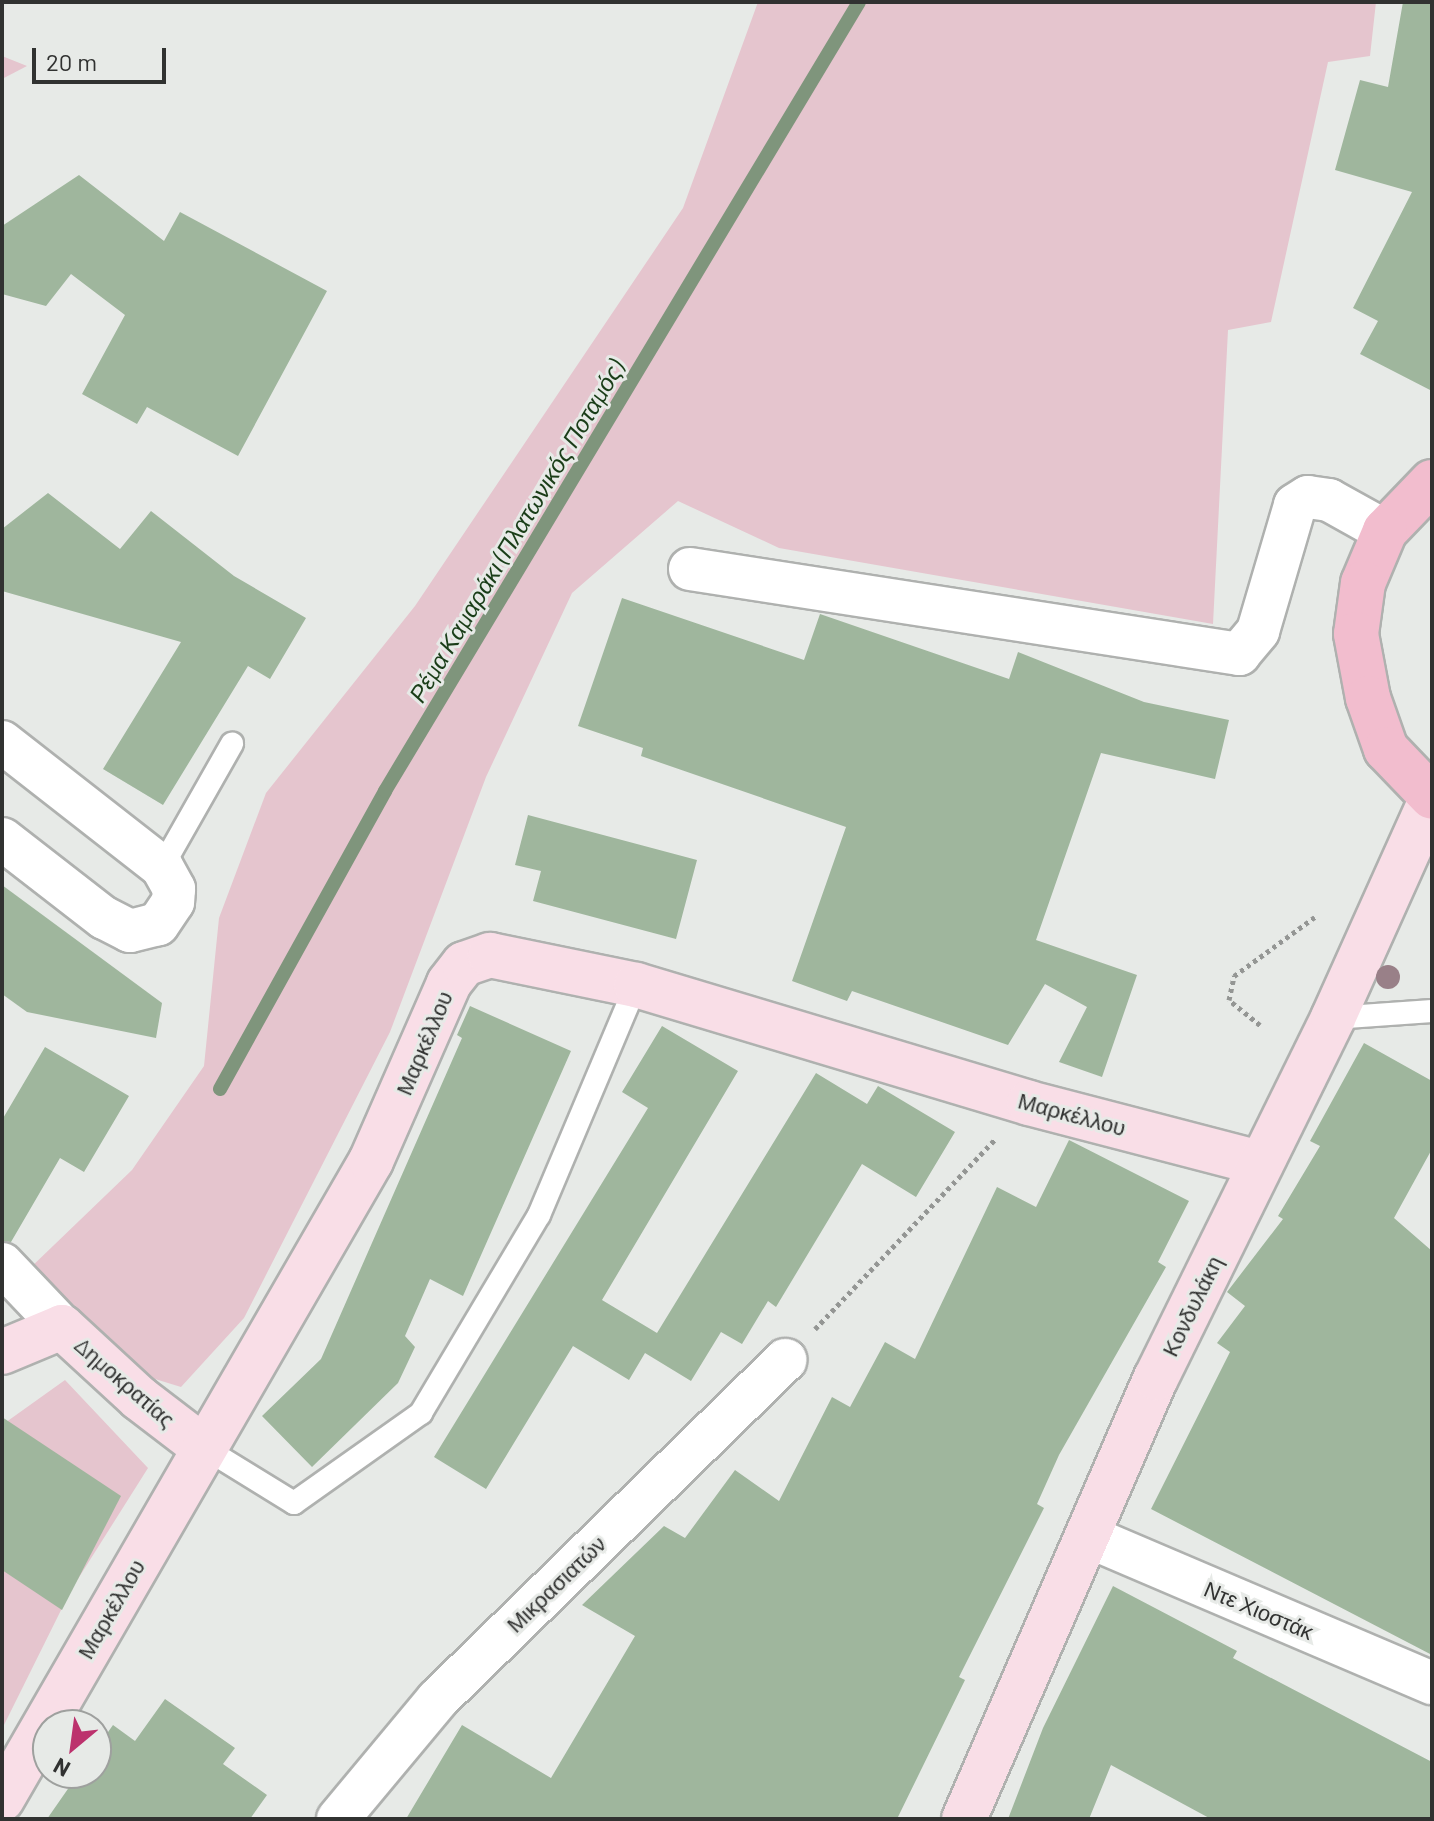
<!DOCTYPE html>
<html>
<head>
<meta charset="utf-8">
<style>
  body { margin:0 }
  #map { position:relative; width:1434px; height:1821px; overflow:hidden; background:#e7eae7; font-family:Barlow,sans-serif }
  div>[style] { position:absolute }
  .green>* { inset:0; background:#e5c5ce }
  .stream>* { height:14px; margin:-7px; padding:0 7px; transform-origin:7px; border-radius:7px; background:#7f957c }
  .building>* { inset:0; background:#9fb69d }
  .path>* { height:5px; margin-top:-2.5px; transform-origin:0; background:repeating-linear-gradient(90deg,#949694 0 4px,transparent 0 8px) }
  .roads { filter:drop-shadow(2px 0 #afb1af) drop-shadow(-2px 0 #afb1af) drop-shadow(0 2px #afb1af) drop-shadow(0 -2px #afb1af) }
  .lane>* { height:22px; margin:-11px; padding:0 11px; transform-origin:11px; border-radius:11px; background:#fff }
  .street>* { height:42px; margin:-21px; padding:0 21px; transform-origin:21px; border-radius:21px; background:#fff }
  .secondary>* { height:44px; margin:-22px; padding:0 22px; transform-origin:22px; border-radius:22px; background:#f9dee7 }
  .primary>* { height:44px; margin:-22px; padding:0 22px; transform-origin:22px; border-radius:22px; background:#f2bdce }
  .trees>* { width:24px; height:24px; margin:-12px; border-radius:50%; background:#998088 }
  span { translate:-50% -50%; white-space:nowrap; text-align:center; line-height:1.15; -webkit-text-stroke:6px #e7eae7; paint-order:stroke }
  .street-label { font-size:22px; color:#313231 }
  .water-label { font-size:24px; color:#1a3d18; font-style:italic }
  .frame { position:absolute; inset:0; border:4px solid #313231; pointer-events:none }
  .north { position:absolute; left:32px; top:1709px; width:80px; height:80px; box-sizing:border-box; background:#e7eae7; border:2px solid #9ea09e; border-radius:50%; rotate:209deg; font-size:22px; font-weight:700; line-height:32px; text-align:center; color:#313231 }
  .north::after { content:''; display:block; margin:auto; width:28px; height:36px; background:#bc326d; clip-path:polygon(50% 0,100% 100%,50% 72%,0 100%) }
  .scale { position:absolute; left:32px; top:48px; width:134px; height:36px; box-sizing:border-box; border:4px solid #313231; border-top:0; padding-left:10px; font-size:24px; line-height:28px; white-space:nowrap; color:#313231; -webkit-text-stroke:6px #e7eae7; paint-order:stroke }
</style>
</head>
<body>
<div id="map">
  <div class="green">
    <i style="clip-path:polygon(758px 2px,1376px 2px,1370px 56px,1328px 62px,1271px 322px,1228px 330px,1213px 624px,779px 548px,678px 501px,572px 593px,486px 777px,390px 1032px,244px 1318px,181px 1387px,129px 1371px,27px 1271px,132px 1170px,204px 1066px,219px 918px,266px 793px,415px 606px,683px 208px)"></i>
    <i style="clip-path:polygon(2px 56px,27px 66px,2px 79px)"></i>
    <i style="clip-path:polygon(65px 1380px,148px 1468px,71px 1590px,2px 1729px,2px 1425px)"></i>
  </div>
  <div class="stream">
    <i style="left:220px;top:1089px;width:341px;rotate:-61deg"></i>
    <i style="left:385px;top:791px;width:920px;rotate:-59deg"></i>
  </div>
  <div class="building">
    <i style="clip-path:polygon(1403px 2px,1432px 2px,1432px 391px,1360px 354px,1378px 321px,1353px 308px,1412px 192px,1335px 170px,1360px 80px,1388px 87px)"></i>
    <i style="clip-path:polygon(79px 175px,164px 241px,180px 212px,327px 291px,238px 456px,147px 407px,137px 424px,82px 394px,125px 315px,71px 274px,46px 306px,2px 294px,2px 226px)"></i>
    <i style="clip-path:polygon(48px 493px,120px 549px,151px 511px,234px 576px,306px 618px,270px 679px,248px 666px,163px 805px,103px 769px,181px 642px,2px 591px,2px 529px)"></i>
    <i style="clip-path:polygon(622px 598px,804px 660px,820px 614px,1009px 679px,1018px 652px,1144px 702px,1229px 720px,1215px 779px,1101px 753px,1036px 940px,1137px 975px,1102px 1077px,1059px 1062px,1087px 1007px,1045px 984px,1008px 1045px,852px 991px,847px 1001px,792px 981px,846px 827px,641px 756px,643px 748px,578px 726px)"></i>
    <i style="clip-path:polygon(528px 815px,697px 860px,676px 939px,533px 901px,541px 871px,515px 865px)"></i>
    <i style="clip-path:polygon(2px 885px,162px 1003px,156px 1038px,27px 1012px,2px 994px)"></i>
    <i style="clip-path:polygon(470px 1006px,571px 1051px,463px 1296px,430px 1279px,405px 1336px,415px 1347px,398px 1383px,312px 1467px,262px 1416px,321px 1359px,462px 1038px,457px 1035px)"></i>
    <i style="clip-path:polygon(662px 1026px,738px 1071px,602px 1300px,657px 1333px,816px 1073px,867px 1104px,878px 1086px,955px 1132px,916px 1197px,862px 1164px,776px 1307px,768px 1301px,742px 1344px,721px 1332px,691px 1381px,645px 1353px,629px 1380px,573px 1346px,486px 1489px,434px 1457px,648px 1108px,622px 1092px)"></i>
    <i style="clip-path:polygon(1364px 1043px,1432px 1081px,1432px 1149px,1394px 1218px,1432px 1251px,1432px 1655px,1151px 1509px,1230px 1352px,1217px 1343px,1245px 1306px,1227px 1292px,1283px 1219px,1278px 1216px,1320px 1146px,1310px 1141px)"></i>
    <i style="clip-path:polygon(45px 1047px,129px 1096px,84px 1172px,60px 1158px,11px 1242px,2px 1241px,2px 1120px)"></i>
    <i style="clip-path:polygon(1069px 1140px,1189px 1201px,1158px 1262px,1166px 1267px,1059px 1455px,1037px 1504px,1044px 1508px,959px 1677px,965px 1680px,897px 1819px,406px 1819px,462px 1725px,551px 1778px,635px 1636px,582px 1605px,664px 1526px,685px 1538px,735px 1470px,779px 1501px,832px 1397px,850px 1407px,885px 1342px,915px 1359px,997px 1187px,1036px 1207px)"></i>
    <i style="clip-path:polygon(2px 1417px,121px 1496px,62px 1610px,2px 1570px)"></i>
    <i style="clip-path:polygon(1113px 1586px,1237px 1651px,1233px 1658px,1432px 1762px,1432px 1819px,1211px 1819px,1111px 1765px,1089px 1819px,1008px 1819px,1043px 1728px)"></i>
    <i style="clip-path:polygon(165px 1699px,235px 1748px,223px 1764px,267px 1795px,250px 1819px,47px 1819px,79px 1773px,96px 1773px,96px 1749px,113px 1725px,135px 1741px)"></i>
  </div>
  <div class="path">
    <i style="left:1260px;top:1025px;width:40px;rotate:-141deg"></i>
    <i style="left:1229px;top:1000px;width:25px;rotate:-78deg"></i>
    <i style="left:1234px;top:976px;width:100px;rotate:-36.1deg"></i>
    <i style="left:815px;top:1329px;width:262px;rotate:-46.5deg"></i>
  </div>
  <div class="roads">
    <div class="lane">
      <i style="left:162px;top:867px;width:142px;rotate:-60.4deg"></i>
      <i style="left:1333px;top:1018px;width:99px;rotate:-4deg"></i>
      <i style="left:203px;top:1447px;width:107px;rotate:31.6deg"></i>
      <i style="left:294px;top:1503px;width:156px;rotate:-35.3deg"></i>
      <i style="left:421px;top:1413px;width:230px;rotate:-59.2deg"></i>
      <i style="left:539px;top:1215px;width:250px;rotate:-67.1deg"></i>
    </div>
    <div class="street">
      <i style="left:690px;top:569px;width:556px;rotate:8.8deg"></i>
      <i style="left:1239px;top:654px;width:30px;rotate:-50deg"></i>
      <i style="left:1258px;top:631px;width:131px;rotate:-73.6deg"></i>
      <i style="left:1295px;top:505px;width:15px;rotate:-32deg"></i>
      <i style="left:1308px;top:497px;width:21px;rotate:8deg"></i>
      <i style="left:1329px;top:500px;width:64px;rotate:29deg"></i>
      <i style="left:2px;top:742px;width:203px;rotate:38deg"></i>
      <i style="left:162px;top:867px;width:25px;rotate:61deg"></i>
      <i style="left:174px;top:889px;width:13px;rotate:94deg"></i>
      <i style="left:173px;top:902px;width:27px;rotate:124deg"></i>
      <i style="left:158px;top:924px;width:29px;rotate:166deg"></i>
      <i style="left:130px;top:931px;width:29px;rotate:-153deg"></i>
      <i style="left:104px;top:918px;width:129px;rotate:-142.2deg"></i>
      <i style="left:2px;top:1264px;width:87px;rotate:46.4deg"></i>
      <i style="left:1087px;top:1536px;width:375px;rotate:23.1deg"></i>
      <i style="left:338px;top:1819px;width:155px;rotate:-50.2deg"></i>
      <i style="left:437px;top:1700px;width:487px;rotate:-44.3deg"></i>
    </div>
    <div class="secondary">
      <i style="left:2px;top:1352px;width:65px;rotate:-22.6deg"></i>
      <i style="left:62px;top:1327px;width:105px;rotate:42.7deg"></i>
      <i style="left:139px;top:1398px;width:81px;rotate:37.4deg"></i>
      <i style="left:2px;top:1799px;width:737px;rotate:-59.96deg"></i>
      <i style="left:371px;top:1161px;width:194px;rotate:-66.3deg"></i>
      <i style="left:449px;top:983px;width:24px;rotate:-52deg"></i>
      <i style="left:464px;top:964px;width:28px;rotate:-19deg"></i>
      <i style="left:490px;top:955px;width:149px;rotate:11.6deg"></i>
      <i style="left:636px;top:985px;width:410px;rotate:16.7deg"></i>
      <i style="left:1029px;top:1103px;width:239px;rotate:14.6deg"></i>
      <i style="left:964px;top:1819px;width:481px;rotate:-66.5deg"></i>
      <i style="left:1156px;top:1378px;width:401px;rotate:-63.8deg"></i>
      <i style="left:1333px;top:1018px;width:241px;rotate:-65.8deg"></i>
    </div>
    <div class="primary">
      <i style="left:1432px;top:482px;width:68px;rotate:133.8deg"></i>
      <i style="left:1385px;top:531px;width:56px;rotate:112.9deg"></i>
      <i style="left:1363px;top:583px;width:51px;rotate:97.8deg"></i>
      <i style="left:1356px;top:634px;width:65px;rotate:79.4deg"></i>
      <i style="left:1368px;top:698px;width:54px;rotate:70.6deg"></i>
      <i style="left:1386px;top:749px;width:66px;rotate:46.2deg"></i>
    </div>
  </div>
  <div class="trees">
    <i style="left:1388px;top:977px"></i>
  </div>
  <div class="street-label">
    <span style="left:424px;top:1043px;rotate:-67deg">Μαρκέλλου</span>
    <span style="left:1072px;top:1114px;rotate:15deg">Μαρκέλλου</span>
    <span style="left:1192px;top:1306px;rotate:-64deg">Κονδυλάκη</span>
    <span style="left:125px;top:1382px;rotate:41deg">Δημοκρατίας</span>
    <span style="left:556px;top:1584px;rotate:-44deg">Μικρασιατών</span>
    <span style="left:111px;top:1609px;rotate:-60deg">Μαρκέλλου</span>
    <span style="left:1259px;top:1610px;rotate:23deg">Ντε Χιοστάκ</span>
  </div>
  <div class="water-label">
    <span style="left:516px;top:531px;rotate:-59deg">Ρέμα Καμαράκι (Πλατωνικός Ποταμός)</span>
  </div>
  <div class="frame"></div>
  <div class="north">N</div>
  <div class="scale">20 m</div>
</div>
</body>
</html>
